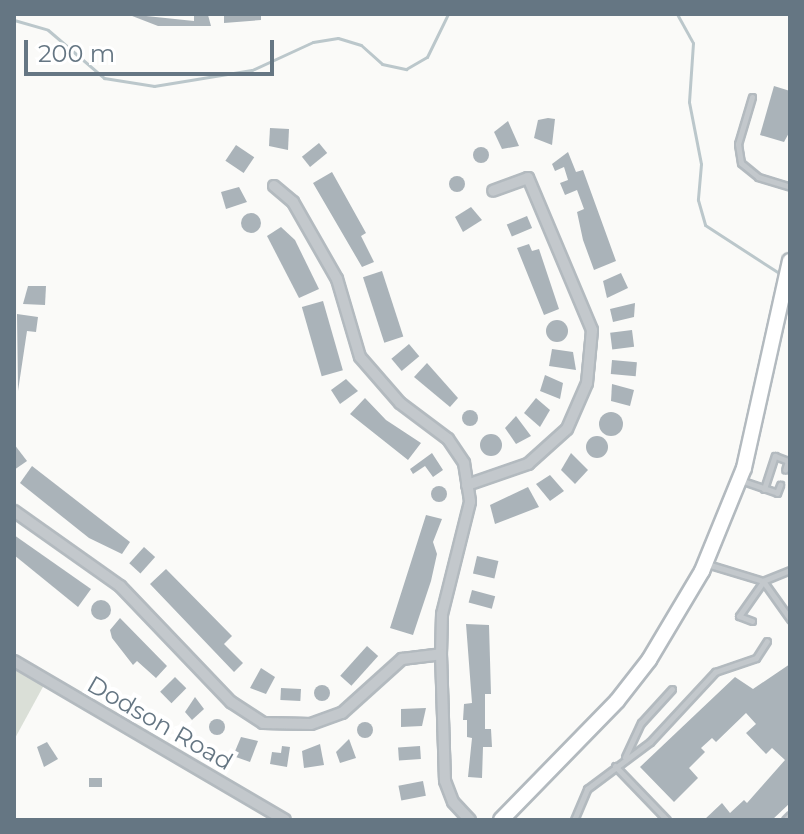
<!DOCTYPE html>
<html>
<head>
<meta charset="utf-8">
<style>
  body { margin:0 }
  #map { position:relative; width:804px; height:834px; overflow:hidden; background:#fafaf8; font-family:Montserrat,sans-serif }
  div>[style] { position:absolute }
  .green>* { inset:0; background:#dadfd7 }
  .stream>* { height:3px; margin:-1.5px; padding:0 1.5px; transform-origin:1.5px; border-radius:1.5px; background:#bbc7cb }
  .building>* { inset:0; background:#aab3b9; transform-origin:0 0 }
  .round { border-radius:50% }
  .roads { filter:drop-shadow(2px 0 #b3babf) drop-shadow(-2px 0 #b3babf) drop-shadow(0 2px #b3babf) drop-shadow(0 -2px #b3babf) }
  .lane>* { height:5px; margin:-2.5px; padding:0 2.5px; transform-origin:2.5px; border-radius:2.5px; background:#c3c8cc }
  .street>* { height:10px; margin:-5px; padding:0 5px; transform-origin:5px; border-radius:5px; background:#c3c8cc }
  .secondary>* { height:14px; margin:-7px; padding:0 7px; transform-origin:7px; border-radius:7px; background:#fff }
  span { translate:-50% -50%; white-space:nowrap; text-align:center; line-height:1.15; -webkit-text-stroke:8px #fff; paint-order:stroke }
  .street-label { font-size:24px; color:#657683 }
  .frame { position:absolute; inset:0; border:16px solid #657683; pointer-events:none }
  .scale { position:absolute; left:24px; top:40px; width:250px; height:36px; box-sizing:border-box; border:4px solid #657683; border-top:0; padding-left:10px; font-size:24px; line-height:28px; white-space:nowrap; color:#657683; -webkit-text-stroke:6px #fff; paint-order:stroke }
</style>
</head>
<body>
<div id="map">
  <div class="green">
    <i style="clip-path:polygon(14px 655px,50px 674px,14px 740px)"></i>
  </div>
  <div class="stream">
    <i style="left:677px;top:14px;width:33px;rotate:61deg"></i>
    <i style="left:693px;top:43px;width:59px;rotate:93.9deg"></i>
    <i style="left:689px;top:102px;width:63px;rotate:79deg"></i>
    <i style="left:701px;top:164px;width:36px;rotate:95deg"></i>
    <i style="left:698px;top:200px;width:26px;rotate:74deg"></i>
    <i style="left:705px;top:225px;width:92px;rotate:33deg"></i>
    <i style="left:14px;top:20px;width:35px;rotate:16deg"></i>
    <i style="left:48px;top:30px;width:74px;rotate:40.6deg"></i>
    <i style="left:104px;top:78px;width:51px;rotate:9.1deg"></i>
    <i style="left:154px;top:86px;width:99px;rotate:-9.3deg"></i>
    <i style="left:252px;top:70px;width:67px;rotate:-24.7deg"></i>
    <i style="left:313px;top:42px;width:25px;rotate:-9deg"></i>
    <i style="left:338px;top:38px;width:24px;rotate:17deg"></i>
    <i style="left:361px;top:45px;width:28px;rotate:42deg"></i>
    <i style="left:382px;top:64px;width:25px;rotate:12deg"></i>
    <i style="left:406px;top:69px;width:24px;rotate:-30deg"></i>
    <i style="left:427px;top:57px;width:48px;rotate:-64deg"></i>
  </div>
  <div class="building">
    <i style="clip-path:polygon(127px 14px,194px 21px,194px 16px,208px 15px,211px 26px,158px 26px)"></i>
    <i style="clip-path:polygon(224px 14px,261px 14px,261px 20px,224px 23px)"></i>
    <i style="clip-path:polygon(774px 86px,790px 91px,790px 131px,784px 142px,760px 135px)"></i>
    <i style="clip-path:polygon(548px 118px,555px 119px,552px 145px,534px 138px,538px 120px)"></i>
    <i style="clip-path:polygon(508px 121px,519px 146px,502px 149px,494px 132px)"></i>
    <i style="clip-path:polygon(270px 128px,289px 129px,288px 150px,269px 146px)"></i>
    <i style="left:319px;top:143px;width:13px;height:22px;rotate:51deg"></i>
    <i style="left:236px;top:145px;width:22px;height:19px;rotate:34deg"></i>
    <i class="round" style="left:473px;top:147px;width:16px;height:16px"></i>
    <i style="clip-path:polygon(568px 152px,576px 172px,583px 170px,616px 261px,594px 270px,583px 240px,577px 212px,584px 209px,577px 190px,565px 195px,560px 183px,568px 180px,564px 167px,555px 171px,552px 164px)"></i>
    <i style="clip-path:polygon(332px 172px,366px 233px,361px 236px,374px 262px,362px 267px,313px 183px)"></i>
    <i class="round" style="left:449px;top:176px;width:16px;height:16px"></i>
    <i style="clip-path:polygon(239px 187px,247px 202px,226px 209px,221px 192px)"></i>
    <i style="clip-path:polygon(471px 207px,482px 220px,463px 232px,455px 217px)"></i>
    <i class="round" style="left:241px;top:213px;width:20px;height:20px"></i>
    <i style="left:527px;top:216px;width:13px;height:22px;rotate:67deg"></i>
    <i style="clip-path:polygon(281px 227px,295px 240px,319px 289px,299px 298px,267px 236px)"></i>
    <i style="clip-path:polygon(529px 244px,532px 251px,539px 249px,559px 309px,544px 315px,517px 248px)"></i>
    <i style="left:382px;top:271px;width:69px;height:20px;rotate:72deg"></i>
    <i style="clip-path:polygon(621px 273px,628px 288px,607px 298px,603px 281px)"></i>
    <i style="clip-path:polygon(28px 286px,46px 286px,45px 305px,23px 304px)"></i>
    <i style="left:323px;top:301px;width:72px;height:22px;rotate:74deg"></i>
    <i style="clip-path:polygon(635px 303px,634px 317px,613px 322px,610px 309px)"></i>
    <i style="clip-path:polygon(17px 314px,38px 317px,36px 332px,27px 331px,18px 391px)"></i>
    <i class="round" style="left:546px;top:320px;width:22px;height:22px"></i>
    <i style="left:632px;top:330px;width:17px;height:22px;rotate:83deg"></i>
    <i style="left:409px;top:344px;width:16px;height:23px;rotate:50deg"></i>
    <i style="clip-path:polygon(552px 349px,573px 352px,576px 370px,549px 366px)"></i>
    <i style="left:612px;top:360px;width:25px;height:14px;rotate:5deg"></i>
    <i style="clip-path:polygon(427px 363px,458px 398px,450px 407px,414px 377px)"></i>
    <i style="clip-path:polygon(545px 375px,563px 383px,560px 399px,540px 391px)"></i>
    <i style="clip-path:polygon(346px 379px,358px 391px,340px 404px,331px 390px)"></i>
    <i style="clip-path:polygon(612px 384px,634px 390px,630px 406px,611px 401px)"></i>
    <i style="clip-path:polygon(365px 398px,386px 420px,421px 443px,408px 460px,350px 414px)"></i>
    <i style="clip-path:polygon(536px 398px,550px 410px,540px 427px,524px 413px)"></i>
    <i class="round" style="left:462px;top:410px;width:16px;height:16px"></i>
    <i class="round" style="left:599px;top:412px;width:24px;height:24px"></i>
    <i style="clip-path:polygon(516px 416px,531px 436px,516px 444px,505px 428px)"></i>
    <i class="round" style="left:480px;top:434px;width:22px;height:22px"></i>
    <i class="round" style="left:586px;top:436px;width:22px;height:22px"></i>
    <i style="clip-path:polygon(14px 444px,27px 461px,14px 470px)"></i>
    <i style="clip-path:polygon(432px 453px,443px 470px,433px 477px,425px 466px,413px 474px,410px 469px)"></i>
    <i style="clip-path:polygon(571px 453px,588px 470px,575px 484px,561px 470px)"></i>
    <i style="clip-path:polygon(32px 466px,130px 542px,122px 554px,89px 538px,20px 483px)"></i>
    <i style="clip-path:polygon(550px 475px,564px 491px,550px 501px,536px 484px)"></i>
    <i class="round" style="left:431px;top:486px;width:16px;height:16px"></i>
    <i style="clip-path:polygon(528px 487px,539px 507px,495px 524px,490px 505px)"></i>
    <i style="clip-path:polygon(426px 515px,442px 519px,433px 542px,437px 554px,431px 581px,413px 635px,390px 628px)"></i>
    <i style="clip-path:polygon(14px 535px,91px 589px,78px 607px,14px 555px)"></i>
    <i style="left:144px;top:547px;width:15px;height:22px;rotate:42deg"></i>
    <i style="left:477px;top:556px;width:22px;height:18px;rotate:13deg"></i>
    <i style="clip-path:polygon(166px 569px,232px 636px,224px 644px,243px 663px,234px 672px,150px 584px)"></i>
    <i style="left:472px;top:590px;width:24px;height:13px;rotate:15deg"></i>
    <i class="round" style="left:91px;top:600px;width:20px;height:20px"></i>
    <i style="clip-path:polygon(120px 618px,167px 666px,156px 678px,137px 661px,133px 665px,112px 638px,110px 630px)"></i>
    <i style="clip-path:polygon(466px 624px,489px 625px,491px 694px,485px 694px,485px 729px,491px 729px,492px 747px,483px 747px,482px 778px,468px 777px,472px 738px,467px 737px,467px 720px,463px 720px,464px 704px,472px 703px)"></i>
    <i style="left:367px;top:646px;width:15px;height:40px;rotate:42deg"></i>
    <i style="clip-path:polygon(790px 664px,790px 803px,772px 820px,704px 820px,722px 803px,730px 813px,744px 800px,747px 803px,785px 760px,772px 748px,766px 754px,746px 733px,756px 724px,746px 713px,716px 742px,712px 738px,701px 748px,705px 752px,689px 768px,698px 778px,674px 802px,640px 767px,735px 677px,753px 689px)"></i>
    <i style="clip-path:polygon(261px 668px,275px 677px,266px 694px,250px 688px)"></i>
    <i style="left:175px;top:677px;width:16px;height:21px;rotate:45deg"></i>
    <i class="round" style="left:314px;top:685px;width:16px;height:16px"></i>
    <i style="left:281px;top:688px;width:20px;height:12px;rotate:3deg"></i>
    <i style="clip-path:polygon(195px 697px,204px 709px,192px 720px,185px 712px)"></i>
    <i style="clip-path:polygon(426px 708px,422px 726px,401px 727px,401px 709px)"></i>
    <i class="round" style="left:209px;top:719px;width:16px;height:16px"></i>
    <i class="round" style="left:357px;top:722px;width:16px;height:16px"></i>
    <i style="clip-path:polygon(241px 737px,258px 741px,250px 762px,233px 756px)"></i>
    <i style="clip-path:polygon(349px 739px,356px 758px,340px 763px,336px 752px)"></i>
    <i style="clip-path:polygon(47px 742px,58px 759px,44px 767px,37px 747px)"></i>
    <i style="clip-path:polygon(320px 744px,324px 765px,304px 768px,302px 751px)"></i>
    <i style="clip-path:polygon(282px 746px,290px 747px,287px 767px,270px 764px,272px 752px,281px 753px)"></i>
    <i style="left:420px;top:746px;width:13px;height:22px;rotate:86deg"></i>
    <i style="left:89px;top:778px;width:13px;height:9px"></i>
    <i style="left:423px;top:781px;width:15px;height:25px;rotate:79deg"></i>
  </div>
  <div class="roads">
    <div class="lane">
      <i style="left:752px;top:97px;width:49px;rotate:106.6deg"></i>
      <i style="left:738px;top:144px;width:19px;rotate:81deg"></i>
      <i style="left:741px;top:163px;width:22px;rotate:39deg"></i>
      <i style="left:758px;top:177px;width:34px;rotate:17deg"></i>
      <i style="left:740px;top:480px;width:39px;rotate:19deg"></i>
      <i style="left:777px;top:493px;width:9px;rotate:-69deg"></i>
      <i style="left:764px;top:489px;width:35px;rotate:-72deg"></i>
      <i style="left:775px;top:456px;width:14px;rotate:21deg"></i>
      <i style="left:788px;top:461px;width:9px;rotate:108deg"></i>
      <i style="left:707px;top:564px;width:59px;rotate:16.9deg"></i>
      <i style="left:790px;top:570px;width:29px;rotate:158deg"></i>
      <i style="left:763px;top:581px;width:47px;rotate:54.6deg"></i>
      <i style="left:752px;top:621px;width:14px;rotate:-159deg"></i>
      <i style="left:739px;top:616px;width:42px;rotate:-54.8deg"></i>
      <i style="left:625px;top:757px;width:38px;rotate:-65deg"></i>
      <i style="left:641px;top:723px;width:46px;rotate:-47.6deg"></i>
      <i style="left:615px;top:766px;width:75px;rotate:46.1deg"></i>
      <i style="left:574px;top:820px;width:34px;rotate:-67deg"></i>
      <i style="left:587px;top:789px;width:79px;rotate:-36.7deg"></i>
      <i style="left:650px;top:742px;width:96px;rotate:-47.1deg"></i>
      <i style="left:715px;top:672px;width:43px;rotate:-18.9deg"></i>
      <i style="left:756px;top:658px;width:20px;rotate:-57deg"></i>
      <i style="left:785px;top:820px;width:7px;rotate:-45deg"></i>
    </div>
    <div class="street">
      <i style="left:274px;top:186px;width:25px;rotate:40deg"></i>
      <i style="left:293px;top:202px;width:89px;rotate:60.3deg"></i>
      <i style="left:337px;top:279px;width:81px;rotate:73.6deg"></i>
      <i style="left:360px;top:357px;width:61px;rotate:49deg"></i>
      <i style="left:400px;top:403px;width:60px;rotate:36.9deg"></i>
      <i style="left:448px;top:439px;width:29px;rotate:56deg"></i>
      <i style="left:464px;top:463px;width:39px;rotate:81deg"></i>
      <i style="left:470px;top:502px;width:115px;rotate:104deg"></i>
      <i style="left:442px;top:614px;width:40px;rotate:91.4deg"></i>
      <i style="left:441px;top:654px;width:127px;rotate:88.2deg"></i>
      <i style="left:445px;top:781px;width:22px;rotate:69deg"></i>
      <i style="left:453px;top:802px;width:25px;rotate:47deg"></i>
      <i style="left:467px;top:485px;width:65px;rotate:-19deg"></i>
      <i style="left:528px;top:464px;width:52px;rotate:-41.9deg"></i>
      <i style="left:567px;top:429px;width:50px;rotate:-66.5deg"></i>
      <i style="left:587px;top:383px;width:53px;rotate:-84.6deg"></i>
      <i style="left:592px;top:330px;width:165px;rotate:-112.8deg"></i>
      <i style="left:528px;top:178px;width:37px;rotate:160deg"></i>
      <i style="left:14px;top:511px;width:130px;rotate:35.3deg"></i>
      <i style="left:120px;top:586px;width:161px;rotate:46.3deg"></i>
      <i style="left:231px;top:702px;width:38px;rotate:33deg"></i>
      <i style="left:263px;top:723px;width:48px;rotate:1.2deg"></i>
      <i style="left:311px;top:724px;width:33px;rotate:-20deg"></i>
      <i style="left:342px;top:713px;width:81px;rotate:-42deg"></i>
      <i style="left:402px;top:659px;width:39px;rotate:-7deg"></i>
      <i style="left:14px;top:661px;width:314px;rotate:30.4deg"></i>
    </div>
    <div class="secondary">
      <i style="left:501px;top:820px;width:166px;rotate:-45.7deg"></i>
      <i style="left:617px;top:701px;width:52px;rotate:-52deg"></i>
      <i style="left:649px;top:660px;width:104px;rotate:-59.2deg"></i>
      <i style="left:702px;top:571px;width:111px;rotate:-67.8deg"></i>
      <i style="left:744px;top:468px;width:212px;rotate:-77.5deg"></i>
    </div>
  </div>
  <div class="street-label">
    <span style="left:160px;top:723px;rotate:30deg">Dodson Road</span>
  </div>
  <div class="frame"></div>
  <div class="scale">200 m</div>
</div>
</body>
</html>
